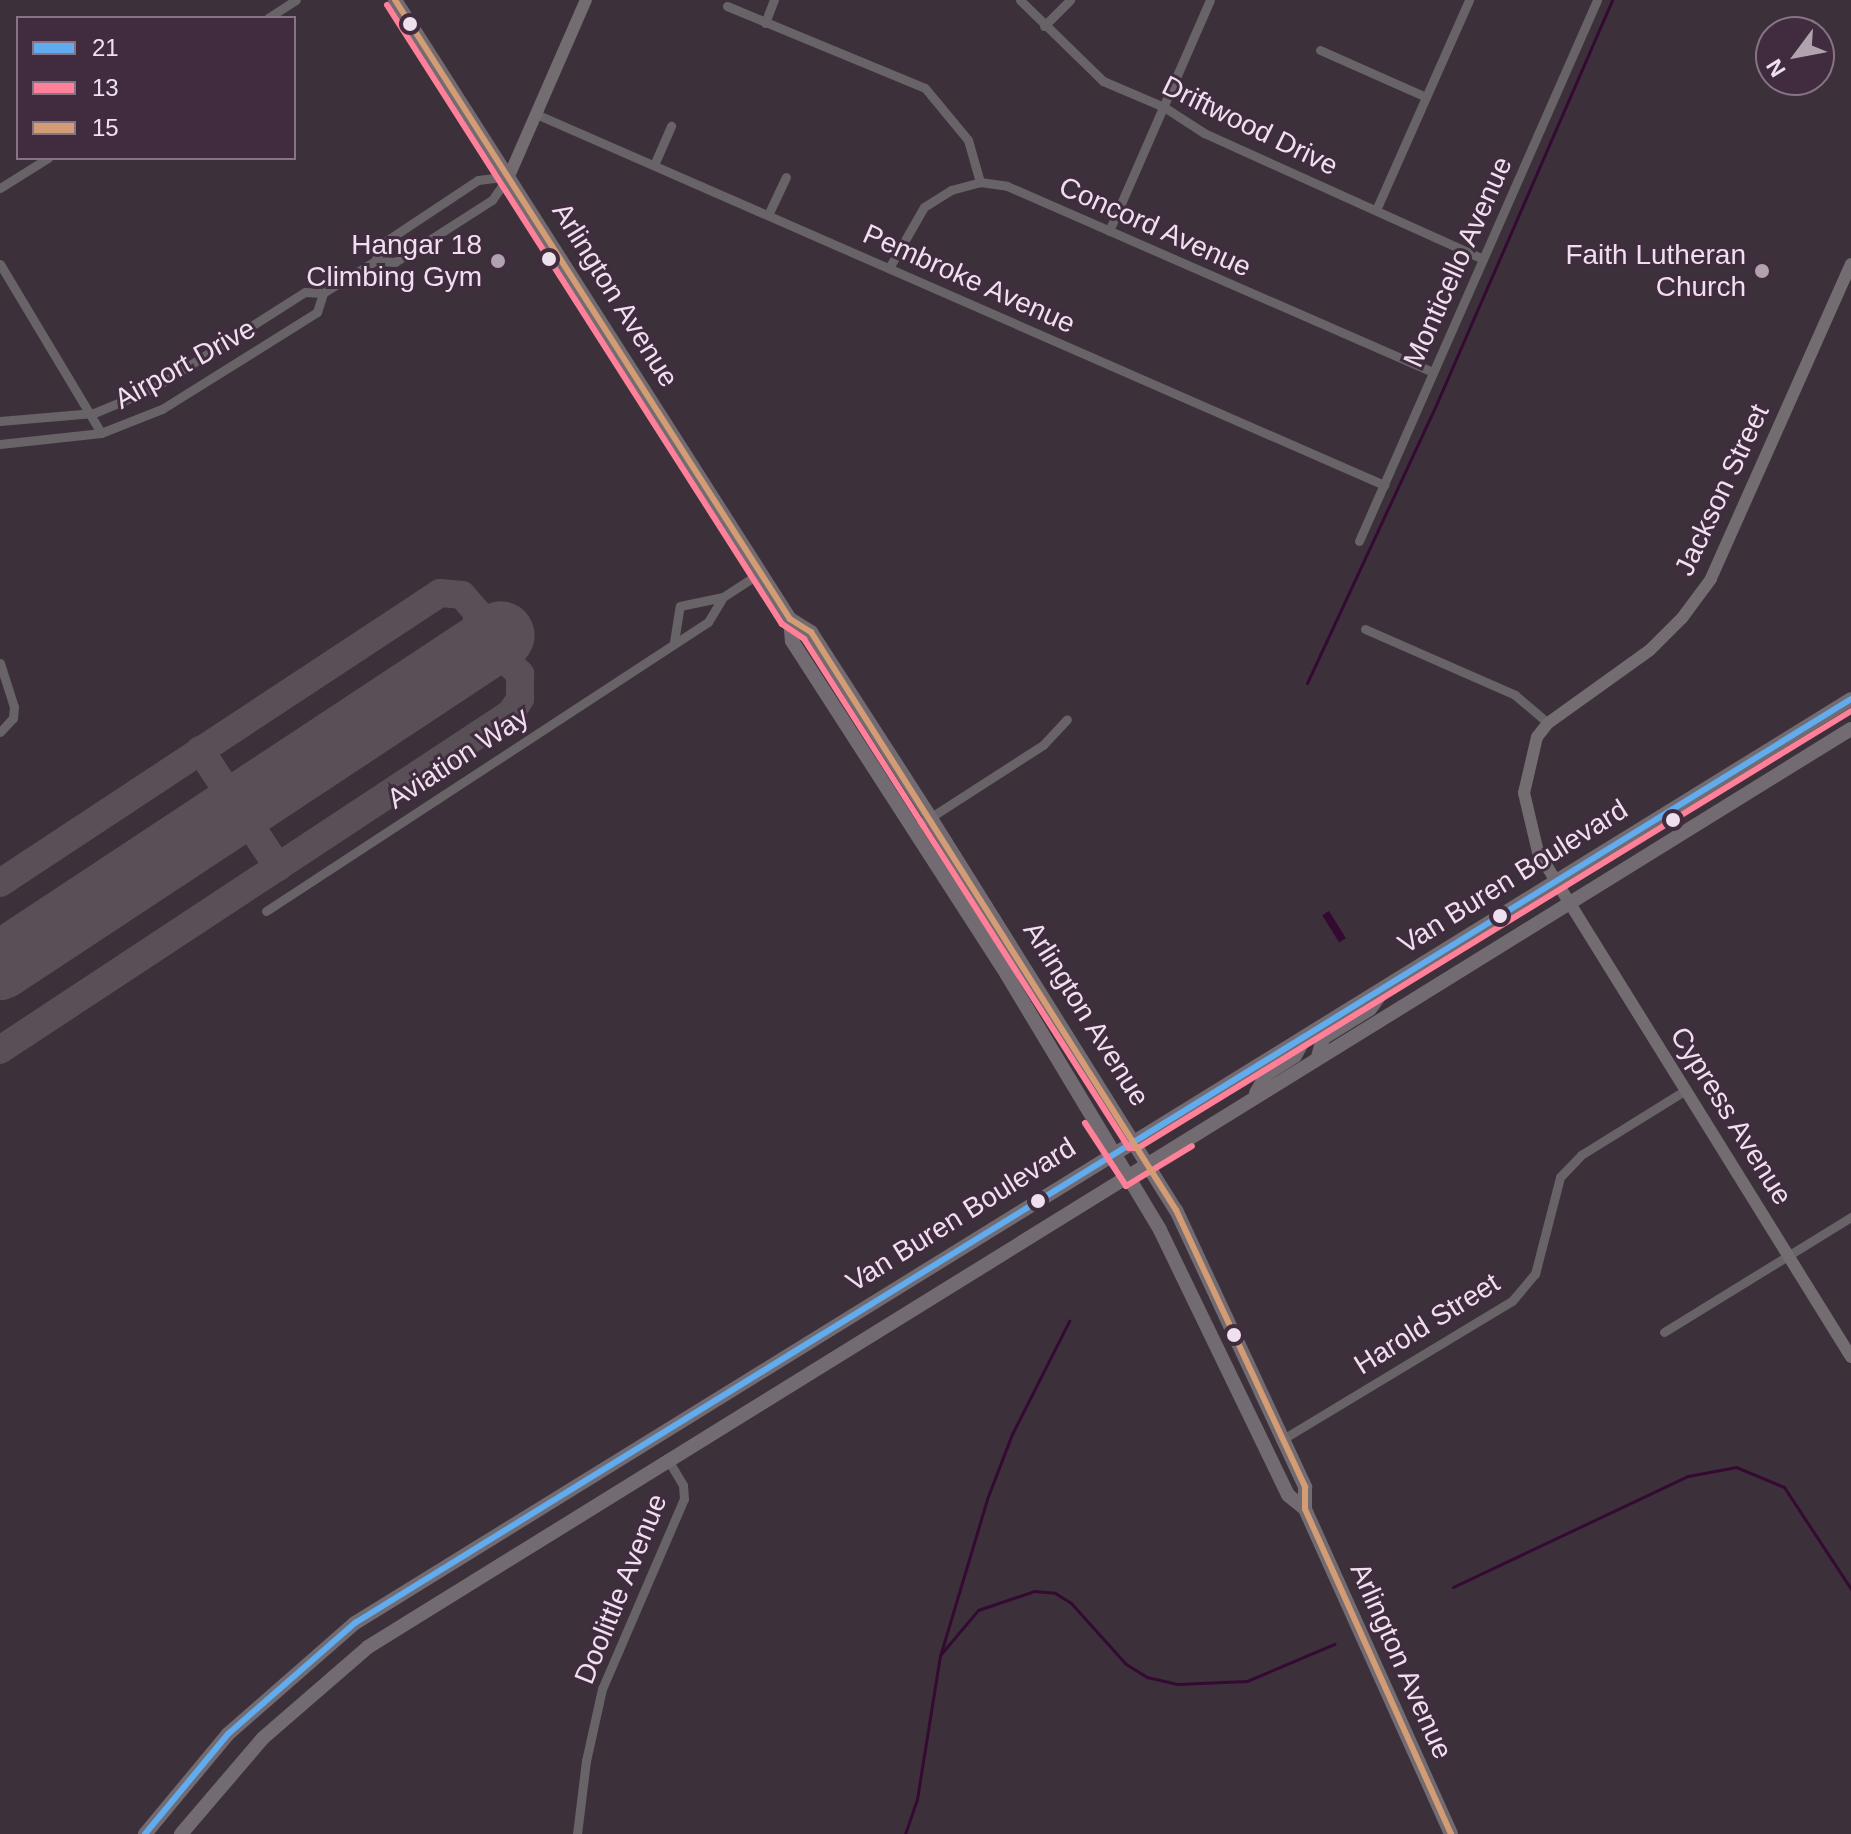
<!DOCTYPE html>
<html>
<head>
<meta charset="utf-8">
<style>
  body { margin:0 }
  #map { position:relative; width:1851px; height:1834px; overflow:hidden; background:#3c313b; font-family:Arial,sans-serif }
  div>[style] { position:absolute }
  .water>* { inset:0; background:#340a33; transform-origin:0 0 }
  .stream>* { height:3px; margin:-1.5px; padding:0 1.5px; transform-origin:1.5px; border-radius:1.5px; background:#340a33 }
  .taxiway>* { height:28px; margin:-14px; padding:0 14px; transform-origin:14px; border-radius:14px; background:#584f57 }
  .runway>* { height:68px; margin:-34px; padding:0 34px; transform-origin:34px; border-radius:34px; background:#584f57 }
  .street>* { height:9px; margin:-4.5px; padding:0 4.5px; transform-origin:4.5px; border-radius:4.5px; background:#676367 }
  .secondary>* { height:12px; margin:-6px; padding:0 6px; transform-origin:6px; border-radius:6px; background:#736d72 }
  .primary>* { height:14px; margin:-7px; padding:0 7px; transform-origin:7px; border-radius:7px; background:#726b71 }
  .bus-1>* { height:6px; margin:-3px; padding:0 3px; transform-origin:3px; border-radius:3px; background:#60acee }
  .bus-2>* { height:6px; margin:-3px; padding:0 3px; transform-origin:3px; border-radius:3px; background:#ff8098 }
  .bus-3>* { height:6px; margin:-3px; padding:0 3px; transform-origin:3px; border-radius:3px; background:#d39c74 }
  .dots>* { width:22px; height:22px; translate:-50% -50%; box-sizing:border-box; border:4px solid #412c3f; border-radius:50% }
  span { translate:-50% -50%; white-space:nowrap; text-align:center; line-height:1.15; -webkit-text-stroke:6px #412c3f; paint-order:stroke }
  .street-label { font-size:28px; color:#eee0ec }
  .poi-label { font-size:28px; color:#eee0ec }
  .right { translate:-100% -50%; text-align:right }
  .legend { position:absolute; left:16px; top:16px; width:280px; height:144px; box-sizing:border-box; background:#412c3f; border:2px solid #867484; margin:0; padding:10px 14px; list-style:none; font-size:24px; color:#eee0ec }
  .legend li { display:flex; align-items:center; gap:16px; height:40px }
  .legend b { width:40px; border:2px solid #867484 }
  .north { position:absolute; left:1755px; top:16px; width:80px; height:80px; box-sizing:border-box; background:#412c3f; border:2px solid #867484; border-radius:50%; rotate:238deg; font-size:22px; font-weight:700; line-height:32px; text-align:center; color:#eee0ec }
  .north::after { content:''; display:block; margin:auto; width:28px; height:36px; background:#b0a3ae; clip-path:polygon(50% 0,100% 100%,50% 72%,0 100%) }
</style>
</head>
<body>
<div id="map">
  <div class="water">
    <i style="left:1329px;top:911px;width:32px;height:8px;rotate:58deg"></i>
  </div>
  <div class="stream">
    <i style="left:1307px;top:683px;width:306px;rotate:-65.1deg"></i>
    <i style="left:1436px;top:405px;width:442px;rotate:-66.5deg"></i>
    <i style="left:1453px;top:1587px;width:260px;rotate:-25.3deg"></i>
    <i style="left:1688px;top:1476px;width:49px;rotate:-10.6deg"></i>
    <i style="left:1736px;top:1467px;width:52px;rotate:22.6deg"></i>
    <i style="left:1784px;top:1487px;width:122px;rotate:56.7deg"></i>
    <i style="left:941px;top:1654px;width:57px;rotate:-49.9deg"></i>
    <i style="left:978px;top:1610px;width:59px;rotate:-18.7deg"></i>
    <i style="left:1034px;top:1591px;width:21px;rotate:5deg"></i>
    <i style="left:1055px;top:1593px;width:19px;rotate:32deg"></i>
    <i style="left:1071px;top:1603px;width:82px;rotate:48deg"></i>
    <i style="left:1126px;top:1664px;width:25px;rotate:32deg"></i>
    <i style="left:1147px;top:1677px;width:32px;rotate:13deg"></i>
    <i style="left:1178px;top:1684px;width:69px;rotate:-2.5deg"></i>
    <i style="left:1247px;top:1681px;width:95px;rotate:-23deg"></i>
    <i style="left:905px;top:1834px;width:37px;rotate:-71deg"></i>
    <i style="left:917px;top:1799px;width:145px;rotate:-80.9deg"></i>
    <i style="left:940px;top:1656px;width:164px;rotate:-73.3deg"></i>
    <i style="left:987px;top:1499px;width:70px;rotate:-69deg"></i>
    <i style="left:1012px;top:1434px;width:127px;rotate:-63.2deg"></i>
  </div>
  <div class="taxiway">
    <i style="left:200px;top:750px;width:141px;rotate:56.3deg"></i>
    <i style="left:0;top:883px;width:527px;rotate:-33.39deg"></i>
    <i style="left:440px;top:593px;width:22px;rotate:5deg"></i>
    <i style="left:462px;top:595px;width:21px;rotate:49deg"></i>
    <i style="left:476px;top:611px;width:15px;rotate:82deg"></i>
    <i style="left:478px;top:626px;width:31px;rotate:107deg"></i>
    <i style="left:469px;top:656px;width:33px;rotate:2deg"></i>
    <i style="left:502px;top:657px;width:25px;rotate:43deg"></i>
    <i style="left:520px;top:674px;width:25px;rotate:90deg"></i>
    <i style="left:520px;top:699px;width:17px;rotate:123deg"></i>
    <i style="left:511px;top:713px;width:612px;rotate:146.6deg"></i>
  </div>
  <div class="runway">
    <i style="left:0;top:966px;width:600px;rotate:-33.45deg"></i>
  </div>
  <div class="street">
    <i style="left:1020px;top:0;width:116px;rotate:44.3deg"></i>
    <i style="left:1103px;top:81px;width:66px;rotate:23.1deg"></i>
    <i style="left:1164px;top:107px;width:48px;rotate:33deg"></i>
    <i style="left:1204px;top:133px;width:306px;rotate:24.3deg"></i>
    <i style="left:727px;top:6px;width:214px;rotate:22.5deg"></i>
    <i style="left:925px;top:88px;width:67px;rotate:50.4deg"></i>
    <i style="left:968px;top:140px;width:44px;rotate:74.1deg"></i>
    <i style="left:268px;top:18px;width:33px;rotate:-33deg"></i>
    <i style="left:765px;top:23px;width:25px;rotate:-69deg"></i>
    <i style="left:1044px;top:26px;width:37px;rotate:-45deg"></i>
    <i style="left:1320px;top:50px;width:116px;rotate:23.9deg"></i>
    <i style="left:536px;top:114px;width:926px;rotate:23.63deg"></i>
    <i style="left:654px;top:165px;width:43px;rotate:-66.4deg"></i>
    <i style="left:0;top:188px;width:57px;rotate:-32deg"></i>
    <i style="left:1376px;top:210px;width:230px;rotate:-66.1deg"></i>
    <i style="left:768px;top:215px;width:42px;rotate:-64.7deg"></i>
    <i style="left:1109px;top:231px;width:252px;rotate:-66.4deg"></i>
    <i style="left:375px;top:261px;width:20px;rotate:3deg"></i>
    <i style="left:395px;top:262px;width:115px;rotate:-32.6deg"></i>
    <i style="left:492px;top:200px;width:29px;rotate:-55deg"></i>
    <i style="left:0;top:264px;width:197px;rotate:59.1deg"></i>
    <i style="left:889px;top:268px;width:70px;rotate:-60.2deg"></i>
    <i style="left:924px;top:207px;width:32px;rotate:-32deg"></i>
    <i style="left:951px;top:190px;width:30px;rotate:-15deg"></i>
    <i style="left:980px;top:182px;width:27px;rotate:8deg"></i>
    <i style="left:1007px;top:186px;width:465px;rotate:23.6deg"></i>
    <i style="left:0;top:421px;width:94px;rotate:-4.9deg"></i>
    <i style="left:94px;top:413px;width:63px;rotate:-22.5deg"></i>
    <i style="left:152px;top:389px;width:181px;rotate:-32.4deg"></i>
    <i style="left:305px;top:292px;width:18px;rotate:3deg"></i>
    <i style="left:323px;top:293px;width:61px;rotate:-31.6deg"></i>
    <i style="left:375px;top:261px;width:20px;rotate:-66deg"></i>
    <i style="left:383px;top:243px;width:114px;rotate:-33.6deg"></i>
    <i style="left:478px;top:180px;width:31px;rotate:-7deg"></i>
    <i style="left:0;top:444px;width:102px;rotate:-6.2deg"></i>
    <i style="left:101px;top:433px;width:66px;rotate:-21.5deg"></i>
    <i style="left:162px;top:409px;width:183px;rotate:-32deg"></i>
    <i style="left:317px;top:312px;width:20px;rotate:-72deg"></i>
    <i style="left:1359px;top:541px;width:591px;rotate:-66.25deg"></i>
    <i style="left:1365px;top:629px;width:164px;rotate:23.7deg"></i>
    <i style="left:1515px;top:695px;width:43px;rotate:40.3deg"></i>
    <i style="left:674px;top:642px;width:36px;rotate:-81deg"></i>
    <i style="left:680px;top:606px;width:44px;rotate:-11.8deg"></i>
    <i style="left:723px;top:597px;width:44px;rotate:-33deg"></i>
    <i style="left:0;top:663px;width:46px;rotate:72.3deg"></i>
    <i style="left:14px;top:707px;width:11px;rotate:95deg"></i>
    <i style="left:13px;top:718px;width:19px;rotate:133deg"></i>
    <i style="left:911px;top:830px;width:157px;rotate:-32.8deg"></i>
    <i style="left:1043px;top:745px;width:35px;rotate:-47deg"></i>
    <i style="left:266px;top:911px;width:528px;rotate:-33.18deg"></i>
    <i style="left:708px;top:622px;width:29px;rotate:-59deg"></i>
    <i style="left:1664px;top:1332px;width:220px;rotate:-31.6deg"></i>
    <i style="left:1283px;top:1439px;width:267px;rotate:-31.1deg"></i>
    <i style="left:1512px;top:1301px;width:35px;rotate:-50deg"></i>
    <i style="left:1535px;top:1274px;width:100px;rotate:-75.5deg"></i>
    <i style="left:1560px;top:1177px;width:30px;rotate:-46deg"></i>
    <i style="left:1581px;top:1155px;width:123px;rotate:-31.8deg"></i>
    <i style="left:577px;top:1834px;width:74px;rotate:-83deg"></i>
    <i style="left:586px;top:1761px;width:74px;rotate:-77.5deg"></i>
    <i style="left:602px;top:1689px;width:207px;rotate:-66.7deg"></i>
    <i style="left:684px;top:1499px;width:14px;rotate:-94deg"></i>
    <i style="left:683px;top:1485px;width:31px;rotate:-121deg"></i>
  </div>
  <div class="secondary">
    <i style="left:509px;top:176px;width:192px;rotate:-66.4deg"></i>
    <i style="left:1851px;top:264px;width:345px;rotate:114deg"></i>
    <i style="left:1711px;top:579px;width:49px;rotate:126.6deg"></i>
    <i style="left:1682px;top:618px;width:45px;rotate:135deg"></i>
    <i style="left:1650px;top:650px;width:125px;rotate:144.4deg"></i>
    <i style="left:1548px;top:723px;width:18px;rotate:128deg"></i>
    <i style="left:1537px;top:737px;width:57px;rotate:103.1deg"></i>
    <i style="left:1524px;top:793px;width:61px;rotate:76.7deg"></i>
    <i style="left:1538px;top:852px;width:594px;rotate:58.21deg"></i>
  </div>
  <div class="primary">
    <i style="left:395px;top:0;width:734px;rotate:57.46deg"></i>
    <i style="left:790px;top:619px;width:25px;rotate:32deg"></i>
    <i style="left:811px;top:632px;width:220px;rotate:57.2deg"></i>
    <i style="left:930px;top:817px;width:464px;rotate:58deg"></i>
    <i style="left:1176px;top:1210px;width:306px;rotate:65deg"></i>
    <i style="left:1305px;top:1487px;width:22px;rotate:90deg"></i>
    <i style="left:1305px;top:1509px;width:356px;rotate:65.8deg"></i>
    <i style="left:790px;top:619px;width:22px;rotate:85deg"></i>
    <i style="left:792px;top:641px;width:397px;rotate:57.2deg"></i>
    <i style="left:1007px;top:975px;width:297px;rotate:59deg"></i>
    <i style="left:1160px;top:1230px;width:294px;rotate:64.2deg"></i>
    <i style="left:1288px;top:1495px;width:22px;rotate:39deg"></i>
    <i style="left:1318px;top:1057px;width:20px;rotate:-75deg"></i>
    <i style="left:1323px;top:1038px;width:55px;rotate:-31.7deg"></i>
    <i style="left:1370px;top:1009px;width:22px;rotate:-54deg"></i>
    <i style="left:1256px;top:1093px;width:22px;rotate:-60deg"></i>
    <i style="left:1267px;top:1074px;width:33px;rotate:-33deg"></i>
    <i style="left:1295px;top:1056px;width:21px;rotate:-62deg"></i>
    <i style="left:145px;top:1834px;width:130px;rotate:-50.3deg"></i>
    <i style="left:228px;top:1734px;width:169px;rotate:-41.2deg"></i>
    <i style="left:355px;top:1623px;width:1758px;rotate:-31.7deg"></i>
    <i style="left:181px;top:1834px;width:126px;rotate:-49.5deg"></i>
    <i style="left:263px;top:1738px;width:139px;rotate:-40.9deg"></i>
    <i style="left:368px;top:1647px;width:1744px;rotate:-31.76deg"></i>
  </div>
  <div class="bus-1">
    <i style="left:145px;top:1834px;width:130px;rotate:-50.3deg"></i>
    <i style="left:228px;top:1734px;width:169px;rotate:-41.2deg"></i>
    <i style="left:355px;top:1623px;width:1758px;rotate:-31.7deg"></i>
  </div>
  <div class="bus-2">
    <i style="left:387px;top:5px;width:734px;rotate:57.46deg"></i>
    <i style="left:782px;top:624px;width:27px;rotate:34deg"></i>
    <i style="left:804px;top:639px;width:604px;rotate:57.44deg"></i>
    <i style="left:1129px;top:1148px;width:9px"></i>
    <i style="left:1138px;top:1148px;width:836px;rotate:-31.5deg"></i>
    <i style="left:1085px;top:1123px;width:75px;rotate:56.9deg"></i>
    <i style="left:1126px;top:1186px;width:77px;rotate:-31.2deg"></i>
  </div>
  <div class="bus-3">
    <i style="left:395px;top:0;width:734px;rotate:57.46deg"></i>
    <i style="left:790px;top:619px;width:25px;rotate:32deg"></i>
    <i style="left:811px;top:632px;width:684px;rotate:57.73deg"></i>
    <i style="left:1176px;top:1210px;width:306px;rotate:65deg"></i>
    <i style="left:1305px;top:1487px;width:22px;rotate:90deg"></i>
    <i style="left:1305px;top:1509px;width:356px;rotate:65.8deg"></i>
  </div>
  <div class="dots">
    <i style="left:410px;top:24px;background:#eee0ec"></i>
    <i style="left:549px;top:259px;background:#eee0ec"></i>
    <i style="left:498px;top:261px;background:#b0a3ae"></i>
    <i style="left:1762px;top:271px;background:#b0a3ae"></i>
    <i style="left:1673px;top:820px;background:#eee0ec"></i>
    <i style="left:1500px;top:916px;background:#eee0ec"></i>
    <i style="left:1038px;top:1201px;background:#eee0ec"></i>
    <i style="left:1234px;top:1335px;background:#eee0ec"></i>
  </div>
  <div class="street-label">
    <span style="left:1250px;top:126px;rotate:26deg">Driftwood Drive</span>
    <span style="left:1155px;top:227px;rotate:24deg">Concord Avenue</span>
    <span style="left:1458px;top:262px;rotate:-66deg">Monticello Avenue</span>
    <span style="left:969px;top:279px;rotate:24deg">Pembroke Avenue</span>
    <span style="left:615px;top:295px;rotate:58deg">Arlington Avenue</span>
    <span style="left:185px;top:364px;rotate:-29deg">Airport Drive</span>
    <span style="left:1722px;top:490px;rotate:-65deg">Jackson Street</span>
    <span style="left:458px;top:758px;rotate:-33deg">Aviation Way</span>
    <span style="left:1513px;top:877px;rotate:-32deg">Van Buren Boulevard</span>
    <span style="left:1086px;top:1014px;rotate:58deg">Arlington Avenue</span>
    <span style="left:1731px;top:1116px;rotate:58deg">Cypress Avenue</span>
    <span style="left:961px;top:1215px;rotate:-32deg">Van Buren Boulevard</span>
    <span style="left:1427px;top:1324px;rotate:-32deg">Harold Street</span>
    <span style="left:621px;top:1589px;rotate:-68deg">Doolittle Avenue</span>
    <span style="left:1401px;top:1661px;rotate:66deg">Arlington Avenue</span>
  </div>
  <div class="poi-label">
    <span class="right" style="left:482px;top:261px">Hangar 18<br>Climbing Gym</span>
    <span class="right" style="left:1746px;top:271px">Faith Lutheran<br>Church</span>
  </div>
  <ul class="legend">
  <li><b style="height:10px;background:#60acee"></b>21</li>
  <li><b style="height:10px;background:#ff8098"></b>13</li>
  <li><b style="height:10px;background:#d39c74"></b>15</li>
  </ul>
  <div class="north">N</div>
</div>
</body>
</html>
